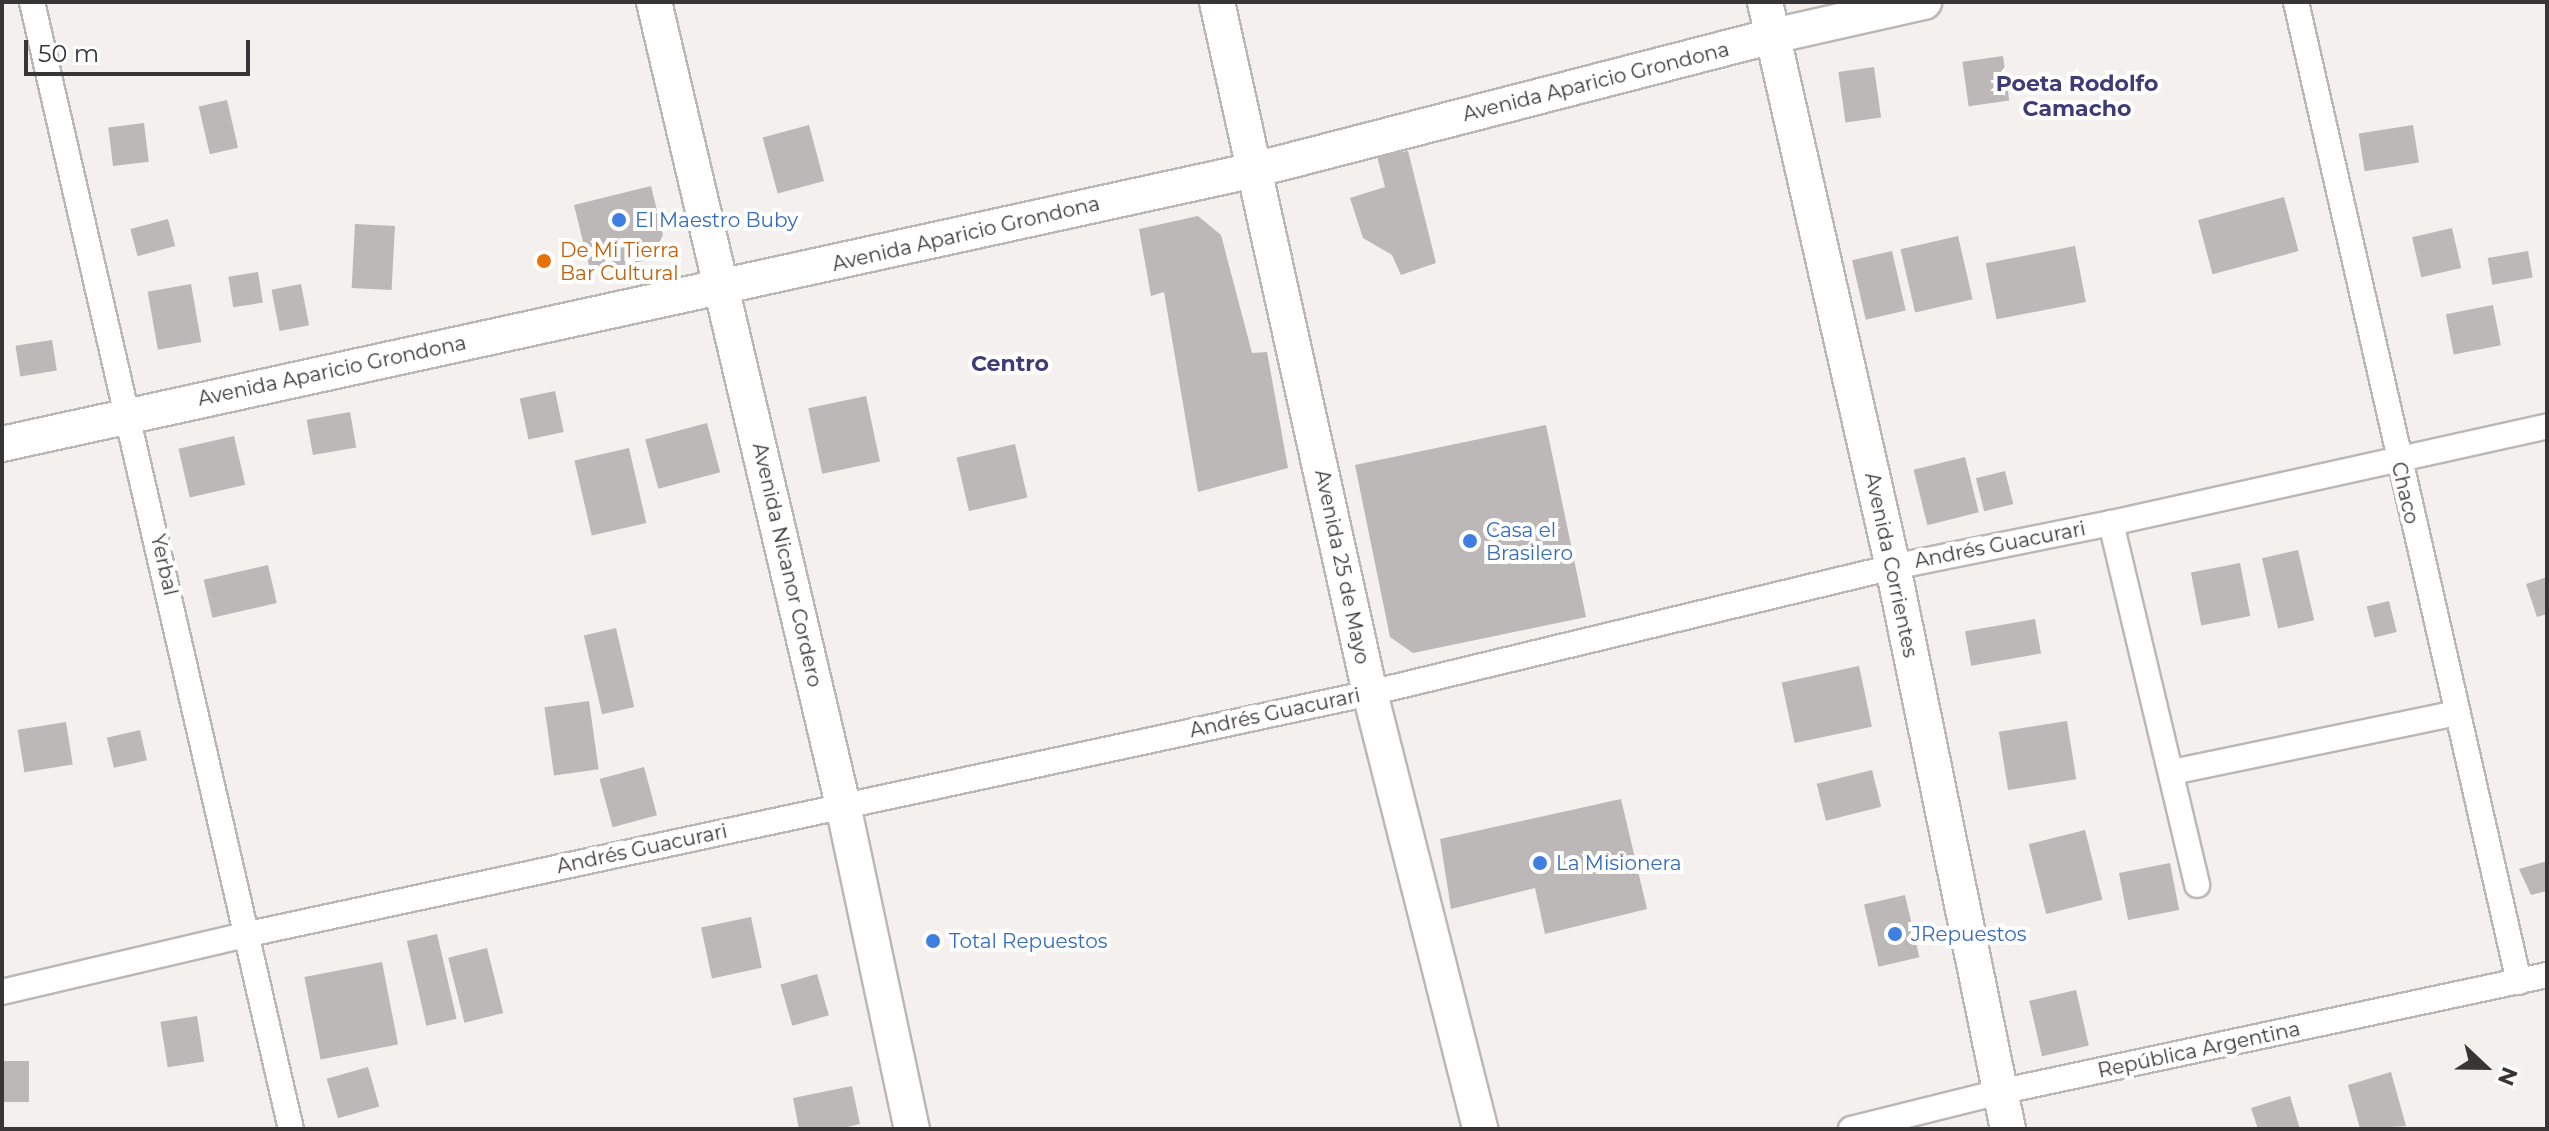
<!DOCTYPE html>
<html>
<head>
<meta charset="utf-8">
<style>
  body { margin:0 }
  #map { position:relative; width:2549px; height:1131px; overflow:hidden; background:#f4f0ee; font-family:Montserrat,sans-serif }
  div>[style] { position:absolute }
  .building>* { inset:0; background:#bcb8b7; transform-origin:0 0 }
  .roads { filter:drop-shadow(2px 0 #bbb7b5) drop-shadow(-2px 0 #bbb7b5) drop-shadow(0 2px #bbb7b5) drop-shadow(0 -2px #bbb7b5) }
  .street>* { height:24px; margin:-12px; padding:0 12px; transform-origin:12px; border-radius:12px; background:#fff }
  .secondary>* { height:34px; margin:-17px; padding:0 17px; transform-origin:17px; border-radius:17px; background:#fff }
  .dots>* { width:22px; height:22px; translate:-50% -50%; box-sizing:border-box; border:4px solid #fff; border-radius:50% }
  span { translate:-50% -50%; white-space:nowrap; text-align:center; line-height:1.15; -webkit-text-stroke:8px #fff; paint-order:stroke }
  .street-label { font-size:20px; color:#373535 }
  .shop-label { font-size:20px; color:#366cbe }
  .left { translate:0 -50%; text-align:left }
  .food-label { font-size:20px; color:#c56008 }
  .neighbourhood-label { font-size:22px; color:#3f3b77; font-weight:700 }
  .frame { position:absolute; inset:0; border:4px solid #373535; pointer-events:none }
  .north { position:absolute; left:2445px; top:1027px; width:80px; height:80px; -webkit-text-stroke:6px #fff; paint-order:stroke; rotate:112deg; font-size:22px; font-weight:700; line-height:32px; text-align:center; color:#373535 }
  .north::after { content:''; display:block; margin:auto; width:28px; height:36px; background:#373535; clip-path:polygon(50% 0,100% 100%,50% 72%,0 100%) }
  .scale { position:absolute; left:24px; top:40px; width:226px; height:36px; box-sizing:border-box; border:4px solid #373535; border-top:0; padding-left:10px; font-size:24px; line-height:28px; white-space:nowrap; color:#373535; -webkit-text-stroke:6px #fff; paint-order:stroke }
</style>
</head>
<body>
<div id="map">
  <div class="building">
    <i style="left:2003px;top:56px;width:45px;height:41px;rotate:82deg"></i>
    <i style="left:1874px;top:67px;width:51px;height:36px;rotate:82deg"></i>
    <i style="left:227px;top:100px;width:49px;height:29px;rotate:77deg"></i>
    <i style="left:144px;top:123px;width:39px;height:36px;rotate:83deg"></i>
    <i style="left:809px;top:125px;width:58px;height:48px;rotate:75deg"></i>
    <i style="left:2413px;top:125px;width:38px;height:55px;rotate:81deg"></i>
    <i style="clip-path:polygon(1408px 151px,1436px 263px,1401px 275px,1392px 255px,1363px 238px,1350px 198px,1385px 187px,1377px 156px)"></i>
    <i style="clip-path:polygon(651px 186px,663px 235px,651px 259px,591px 274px,574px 205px)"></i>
    <i style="left:2284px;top:197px;width:56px;height:89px;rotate:75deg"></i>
    <i style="clip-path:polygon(1198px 216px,1221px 235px,1252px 353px,1267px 352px,1288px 468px,1198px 492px,1164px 292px,1151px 296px,1139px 229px)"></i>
    <i style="left:168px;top:219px;width:28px;height:39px;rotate:75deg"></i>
    <i style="left:355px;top:224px;width:40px;height:64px;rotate:3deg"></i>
    <i style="left:2452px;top:228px;width:41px;height:41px;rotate:77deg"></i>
    <i style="left:1958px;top:236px;width:65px;height:59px;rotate:77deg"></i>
    <i style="left:2075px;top:246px;width:57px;height:91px;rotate:79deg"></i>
    <i style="left:1892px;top:251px;width:61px;height:41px;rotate:77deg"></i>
    <i style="left:2528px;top:251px;width:27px;height:41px;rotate:80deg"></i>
    <i style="left:258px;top:272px;width:31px;height:30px;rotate:81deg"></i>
    <i style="left:191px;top:284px;width:59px;height:44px;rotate:80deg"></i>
    <i style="left:301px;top:284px;width:42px;height:30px;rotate:79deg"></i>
    <i style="left:2493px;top:305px;width:41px;height:48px;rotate:79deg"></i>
    <i style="left:52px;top:340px;width:31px;height:37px;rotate:81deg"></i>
    <i style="left:555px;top:391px;width:42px;height:36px;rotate:78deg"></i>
    <i style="left:866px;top:396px;width:67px;height:59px;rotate:78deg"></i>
    <i style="left:350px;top:412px;width:36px;height:44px;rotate:80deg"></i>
    <i style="left:707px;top:423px;width:51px;height:64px;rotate:75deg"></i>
    <i style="clip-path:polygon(1546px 425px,1586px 617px,1413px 653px,1390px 637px,1355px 465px)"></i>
    <i style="left:234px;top:436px;width:50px;height:57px;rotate:77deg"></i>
    <i style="left:1015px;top:444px;width:55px;height:60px;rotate:77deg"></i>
    <i style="left:629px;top:448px;width:77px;height:56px;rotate:77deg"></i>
    <i style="left:1965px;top:457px;width:57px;height:53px;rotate:76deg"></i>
    <i style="left:2005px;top:471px;width:34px;height:30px;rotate:76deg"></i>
    <i style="left:2298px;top:550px;width:72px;height:37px;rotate:77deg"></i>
    <i style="left:2240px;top:563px;width:54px;height:50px;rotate:79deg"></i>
    <i style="left:268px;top:565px;width:39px;height:66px;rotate:77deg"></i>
    <i style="clip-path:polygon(2547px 577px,2547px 614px,2537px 617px,2526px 584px)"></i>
    <i style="left:2389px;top:601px;width:32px;height:23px;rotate:76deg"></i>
    <i style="left:2035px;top:619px;width:35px;height:71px;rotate:80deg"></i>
    <i style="left:616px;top:628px;width:81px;height:33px;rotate:77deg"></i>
    <i style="left:1859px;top:666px;width:62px;height:79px;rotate:78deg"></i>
    <i style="left:589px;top:701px;width:69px;height:45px;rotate:82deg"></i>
    <i style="left:2067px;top:721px;width:59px;height:69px;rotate:81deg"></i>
    <i style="left:66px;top:722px;width:43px;height:49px;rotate:81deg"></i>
    <i style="left:140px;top:730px;width:31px;height:34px;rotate:77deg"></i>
    <i style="left:644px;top:767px;width:50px;height:46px;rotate:75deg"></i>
    <i style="left:1872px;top:770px;width:38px;height:57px;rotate:76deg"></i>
    <i style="clip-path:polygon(1621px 799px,1647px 909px,1545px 934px,1535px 888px,1451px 909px,1440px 839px)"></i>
    <i style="left:2085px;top:830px;width:72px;height:58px;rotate:76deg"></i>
    <i style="clip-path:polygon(2547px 861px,2547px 891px,2531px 895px,2519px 869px)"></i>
    <i style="left:2170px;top:863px;width:48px;height:52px;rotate:79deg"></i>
    <i style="left:1905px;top:895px;width:64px;height:42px;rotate:77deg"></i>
    <i style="left:751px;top:917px;width:52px;height:51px;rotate:78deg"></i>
    <i style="left:437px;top:934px;width:87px;height:31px;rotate:77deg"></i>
    <i style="left:487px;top:948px;width:67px;height:40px;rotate:76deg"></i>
    <i style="left:382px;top:962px;width:84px;height:79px;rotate:79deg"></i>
    <i style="left:817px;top:974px;width:43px;height:38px;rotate:74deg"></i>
    <i style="left:2076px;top:990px;width:57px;height:48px;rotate:77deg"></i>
    <i style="left:197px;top:1016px;width:46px;height:37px;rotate:81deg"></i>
    <i style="left:29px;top:1061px;width:41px;height:27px;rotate:90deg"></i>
    <i style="left:368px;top:1067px;width:41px;height:43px;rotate:74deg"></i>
    <i style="clip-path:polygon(2391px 1072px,2406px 1126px,2360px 1129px,2348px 1085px)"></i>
    <i style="clip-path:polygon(852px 1086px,860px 1124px,839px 1129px,799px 1129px,793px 1098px)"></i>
    <i style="clip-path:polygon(2290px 1096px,2300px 1129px,2258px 1129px,2251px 1108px)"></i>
  </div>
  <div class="roads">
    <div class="street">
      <i style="left:32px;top:2px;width:1156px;rotate:77.06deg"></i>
      <i style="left:2296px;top:2px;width:1005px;rotate:77.18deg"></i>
      <i style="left:2111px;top:523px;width:372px;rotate:76.6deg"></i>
      <i style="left:2172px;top:772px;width:290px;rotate:-11.7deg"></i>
      <i style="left:2px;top:992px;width:254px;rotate:-13.2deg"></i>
      <i style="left:249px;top:934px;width:1147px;rotate:-12.13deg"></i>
      <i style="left:1370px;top:693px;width:538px;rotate:-13.55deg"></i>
      <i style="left:1893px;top:567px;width:222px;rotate:-11.4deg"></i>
      <i style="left:2111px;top:523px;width:447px;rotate:-12.5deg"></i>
      <i style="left:1851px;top:1129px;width:153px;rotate:-14deg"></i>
      <i style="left:1999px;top:1092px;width:560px;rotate:-12.05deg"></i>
    </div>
    <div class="secondary">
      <i style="left:654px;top:2px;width:825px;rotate:76.76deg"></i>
      <i style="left:843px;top:805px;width:331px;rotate:78deg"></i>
      <i style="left:1217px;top:2px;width:708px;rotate:77.52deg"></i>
      <i style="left:1370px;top:693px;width:450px;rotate:75.8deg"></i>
      <i style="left:1765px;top:2px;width:579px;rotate:77.24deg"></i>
      <i style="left:1893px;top:567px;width:574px;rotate:78.44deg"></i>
      <i style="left:2px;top:444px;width:1282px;rotate:-12.34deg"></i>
      <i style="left:1254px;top:170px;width:536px;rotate:-14.48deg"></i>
      <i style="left:1773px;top:36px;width:155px;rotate:-12.7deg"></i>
    </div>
  </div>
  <div class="dots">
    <i style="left:619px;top:220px;background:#3f7fe0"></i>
    <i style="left:544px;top:261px;background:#e8710a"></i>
    <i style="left:1470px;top:541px;background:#3f7fe0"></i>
    <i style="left:1540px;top:863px;background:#3f7fe0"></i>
    <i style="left:1895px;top:934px;background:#3f7fe0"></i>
    <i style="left:933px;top:941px;background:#3f7fe0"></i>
  </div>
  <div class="street-label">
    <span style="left:1596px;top:82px;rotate:-14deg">Avenida Aparicio Grondona</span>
    <span style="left:966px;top:234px;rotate:-13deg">Avenida Aparicio Grondona</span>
    <span style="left:332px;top:371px;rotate:-12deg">Avenida Aparicio Grondona</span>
    <span style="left:2405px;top:493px;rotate:77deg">Chaco</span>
    <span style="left:2000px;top:545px;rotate:-11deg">Andrés Guacurari</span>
    <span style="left:164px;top:565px;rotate:77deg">Yerbal</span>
    <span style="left:787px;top:565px;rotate:77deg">Avenida Nicanor Cordero</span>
    <span style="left:1891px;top:565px;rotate:78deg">Avenida Corrientes</span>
    <span style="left:1342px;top:567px;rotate:78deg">Avenida 25 de Mayo</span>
    <span style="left:1275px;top:713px;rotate:-12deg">Andrés Guacurari</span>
    <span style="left:642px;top:849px;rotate:-12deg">Andrés Guacurari</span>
    <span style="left:2199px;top:1050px;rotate:-12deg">República Argentina</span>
  </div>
  <div class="shop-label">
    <span class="left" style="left:635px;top:220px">El Maestro Buby</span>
    <span class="left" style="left:1486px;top:542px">Casa el<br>Brasilero</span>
    <span class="left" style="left:1556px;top:863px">La Misionera</span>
    <span class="left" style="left:1911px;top:934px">JRepuestos</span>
    <span class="left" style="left:949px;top:941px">Total Repuestos</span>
  </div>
  <div class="food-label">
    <span class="left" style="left:560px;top:262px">De Mi Tierra<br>Bar Cultural</span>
  </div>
  <div class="neighbourhood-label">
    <span style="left:2077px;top:96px">Poeta Rodolfo<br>Camacho</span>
    <span style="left:1010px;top:364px">Centro</span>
  </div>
  <div class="frame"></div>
  <div class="north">N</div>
  <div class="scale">50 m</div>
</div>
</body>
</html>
